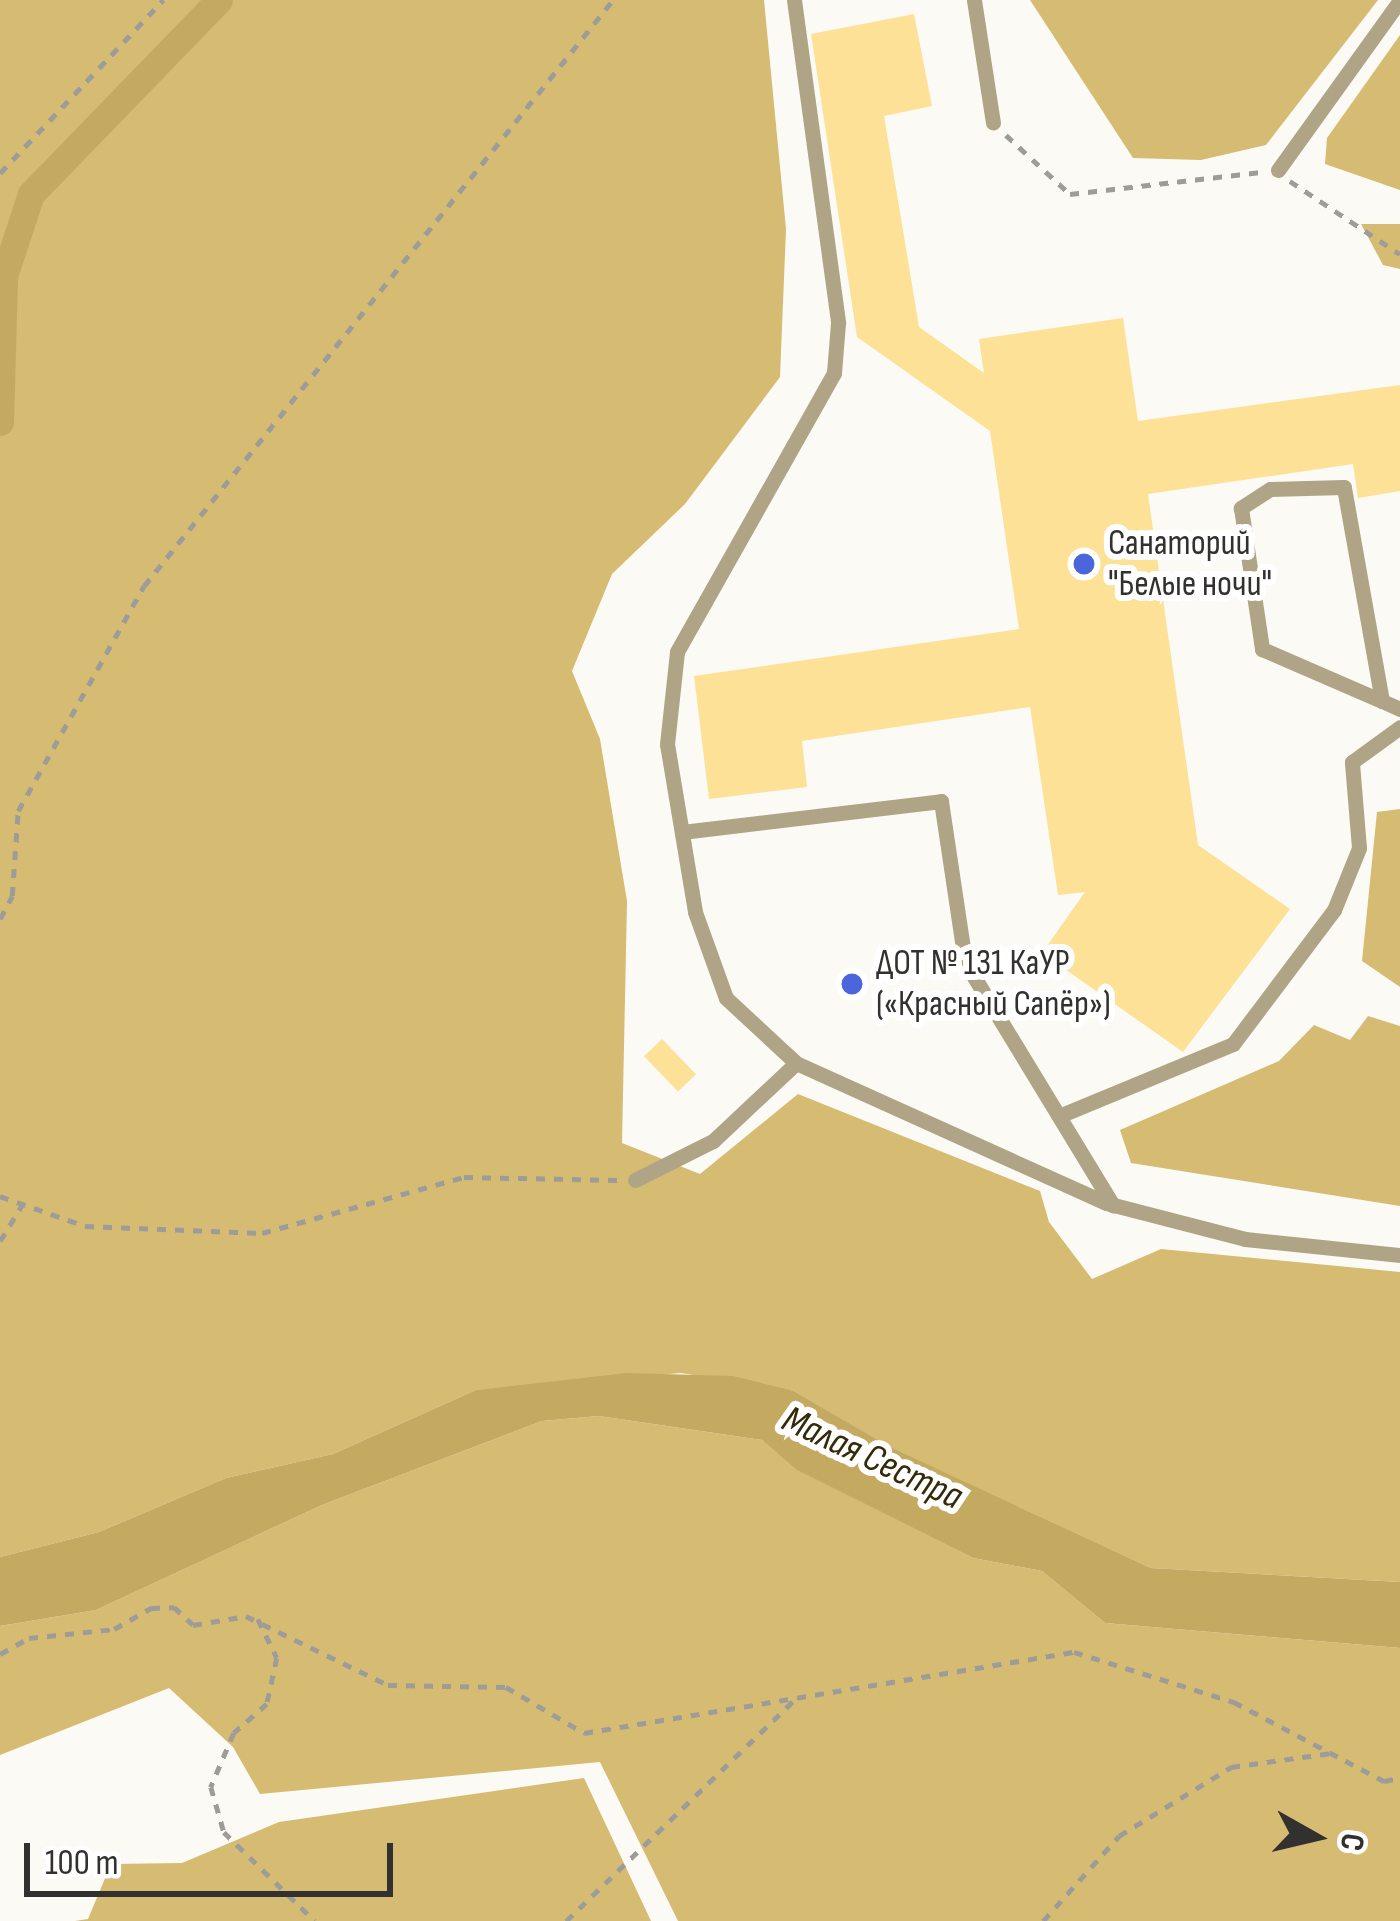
<!DOCTYPE html>
<html>
<head>
<meta charset="utf-8">
<style>
  body { margin:0 }
  #map { position:relative; width:1400px; height:1921px; overflow:hidden; background:#fcfaf5; font-family:"Sofia Sans Condensed",sans-serif }
  div>[style] { position:absolute }
  .forest>* { inset:0; background:#d6bb72 }
  .water>* { inset:0; background:#c4a961 }
  .canal>* { height:27px; margin:-13.5px; padding:0 13.5px; transform-origin:13.5px; border-radius:13.5px; background:#c4a961 }
  .building>* { inset:0; background:#fde197; transform-origin:0 0 }
  .path>* { height:4.5px; margin-top:-2.25px; transform-origin:0; background:repeating-linear-gradient(90deg,#9d9c98 0 9px,transparent 0 18px) }
  .lane>* { height:15px; margin:-7.5px; padding:0 7.5px; transform-origin:7.5px; border-radius:7.5px; background:#afa486 }
  .dots>* { width:33px; height:33px; translate:-50% -50%; box-sizing:border-box; border:6px solid #fff; border-radius:50% }
  span { translate:-50% -50%; white-space:nowrap; text-align:center; line-height:1.15; -webkit-text-stroke:12px #fff; paint-order:stroke }
  .poi-label { font-size:36px; color:#32312f }
  .left { translate:0 -50%; text-align:left }
  .water-label { font-size:39px; color:#352a08; font-style:italic }
  .north { position:absolute; left:1256px; top:1777px; width:120px; height:120px; -webkit-text-stroke:9px #fff; paint-order:stroke; rotate:98deg; font-size:33px; font-weight:700; line-height:48px; text-align:center; color:#32312f }
  .north::after { content:''; display:block; margin:auto; width:42px; height:54px; background:#32312f; clip-path:polygon(50% 0,100% 100%,50% 72%,0 100%) }
  .scale { position:absolute; left:24px; top:1843px; width:369px; height:54px; box-sizing:border-box; border:6px solid #32312f; border-top:0; padding-left:15px; font-size:36px; line-height:42px; white-space:nowrap; color:#32312f; -webkit-text-stroke:9px #fff; paint-order:stroke }
</style>
</head>
<body>
<div id="map">
  <div class="forest">
    <i style="clip-path:polygon(0 0,764px 0,786px 229px,780px 377px,685px 504px,612px 574px,572px 671px,600px 739px,627px 901px,622px 1143px,700px 1174px,798px 1094px,1040px 1191px,1049px 1222px,1092px 1279px,1161px 1249px,1400px 1272px,1400px 1582px,1151px 1568px,887px 1446px,794px 1391px,681px 1373px,476px 1390px,333px 1454px,226px 1478px,99px 1532px,0 1557px)"></i>
    <i style="clip-path:polygon(1030px 0,1378px 0,1266px 145px,1201px 160px,1133px 158px)"></i>
    <i style="clip-path:polygon(1400px 35px,1400px 190px,1325px 164px,1327px 138px)"></i>
    <i style="clip-path:polygon(1361px 224px,1400px 224px,1400px 269px,1383px 265px)"></i>
    <i style="clip-path:polygon(1400px 809px,1400px 987px,1362px 961px,1377px 812px)"></i>
    <i style="clip-path:polygon(1368px 1016px,1400px 1026px,1400px 1206px,1131px 1163px,1120px 1130px,1279px 1061px,1314px 1025px,1350px 1040px)"></i>
    <i style="clip-path:polygon(599px 1416px,762px 1440px,798px 1470px,973px 1558px,1042px 1571px,1105px 1623px,1400px 1648px,1400px 1921px,678px 1921px,600px 1762px,260px 1794px,233px 1747px,169px 1688px,0 1755px,0 1626px,96px 1610px,322px 1505px,542px 1421px)"></i>
    <i style="clip-path:polygon(584px 1778px,651px 1921px,75px 1921px,88px 1919px,111px 1864px,182px 1863px,279px 1822px)"></i>
  </div>
  <div class="water">
    <i style="clip-path:polygon(627px 1373px,733px 1376px,794px 1391px,888px 1446px,1151px 1568px,1400px 1582px,1400px 1648px,1105px 1623px,1042px 1571px,973px 1558px,797px 1470px,762px 1440px,599px 1416px,542px 1421px,322px 1505px,96px 1610px,0 1626px,0 1557px,99px 1532px,226px 1478px,333px 1454px,476px 1390px)"></i>
  </div>
  <div class="canal">
    <i style="left:0;top:422px;width:146px;rotate:-88.4deg"></i>
    <i style="left:4px;top:276px;width:86px;rotate:-71.8deg"></i>
    <i style="left:31px;top:194px;width:270px;rotate:-45.9deg"></i>
  </div>
  <div class="building">
    <i style="clip-path:polygon(914px 14px,932px 106px,884px 116px,919px 327px,984px 373px,979px 339px,1123px 318px,1138px 421px,1400px 385px,1400px 491px,1358px 498px,1353px 464px,1148px 494px,1198px 845px,1290px 909px,1183px 1052px,1042px 953px,1085px 892px,1058px 895px,1030px 707px,802px 741px,807px 787px,709px 799px,694px 676px,1019px 629px,990px 431px,857px 337px,811px 34px)"></i>
    <i style="left:662px;top:1039px;width:49px;height:25px;rotate:46deg"></i>
  </div>
  <div class="path">
    <i style="left:1006px;top:135px;width:87px;rotate:42.7deg"></i>
    <i style="left:1070px;top:194px;width:190px;rotate:-6.6deg"></i>
    <i style="left:0;top:173px;width:238px;rotate:-46.7deg"></i>
    <i style="left:1290px;top:181px;width:132px;rotate:33.6deg"></i>
    <i style="left:0;top:919px;width:26px;rotate:-62deg"></i>
    <i style="left:12px;top:896px;width:85px;rotate:-86deg"></i>
    <i style="left:18px;top:811px;width:258px;rotate:-60.8deg"></i>
    <i style="left:144px;top:586px;width:751px;rotate:-51.33deg"></i>
    <i style="left:0;top:1196px;width:90px;rotate:19.4deg"></i>
    <i style="left:85px;top:1226px;width:177px;rotate:2.3deg"></i>
    <i style="left:262px;top:1233px;width:210px;rotate:-15.5deg"></i>
    <i style="left:464px;top:1177px;width:153px;rotate:1.1deg"></i>
    <i style="left:0;top:1241px;width:42px;rotate:-58.6deg"></i>
    <i style="left:258px;top:1619px;width:43px;rotate:64deg"></i>
    <i style="left:277px;top:1658px;width:47px;rotate:102.3deg"></i>
    <i style="left:267px;top:1704px;width:44px;rotate:138.7deg"></i>
    <i style="left:234px;top:1733px;width:59px;rotate:113.1deg"></i>
    <i style="left:211px;top:1787px;width:47px;rotate:73.9deg"></i>
    <i style="left:224px;top:1832px;width:127px;rotate:44.4deg"></i>
    <i style="left:0;top:1654px;width:33px;rotate:-29deg"></i>
    <i style="left:29px;top:1638px;width:85px;rotate:-6deg"></i>
    <i style="left:114px;top:1629px;width:43px;rotate:-29.6deg"></i>
    <i style="left:151px;top:1608px;width:23px;rotate:-2deg"></i>
    <i style="left:174px;top:1607px;width:26px;rotate:43deg"></i>
    <i style="left:193px;top:1625px;width:54px;rotate:-9.6deg"></i>
    <i style="left:246px;top:1616px;width:158px;rotate:25.9deg"></i>
    <i style="left:388px;top:1685px;width:118px;rotate:1deg"></i>
    <i style="left:506px;top:1687px;width:91px;rotate:30.5deg"></i>
    <i style="left:584px;top:1733px;width:497px;rotate:-9.4deg"></i>
    <i style="left:1074px;top:1652px;width:168px;rotate:17.4deg"></i>
    <i style="left:1234px;top:1702px;width:170px;rotate:27.8deg"></i>
    <i style="left:1384px;top:1781px;width:16px;rotate:-11deg"></i>
    <i style="left:566px;top:1921px;width:319px;rotate:-44.1deg"></i>
    <i style="left:1043px;top:1921px;width:114px;rotate:-48.2deg"></i>
    <i style="left:1119px;top:1836px;width:132px;rotate:-31.6deg"></i>
    <i style="left:1231px;top:1767px;width:102px;rotate:-7.9deg"></i>
  </div>
  <div class="lane">
    <i style="left:794px;top:0;width:326px;rotate:82.2deg"></i>
    <i style="left:838px;top:323px;width:50px;rotate:94.6deg"></i>
    <i style="left:834px;top:373px;width:320px;rotate:119.4deg"></i>
    <i style="left:677px;top:652px;width:93px;rotate:96.2deg"></i>
    <i style="left:667px;top:744px;width:170px;rotate:80.5deg"></i>
    <i style="left:695px;top:912px;width:91px;rotate:70.2deg"></i>
    <i style="left:726px;top:998px;width:96px;rotate:42.9deg"></i>
    <i style="left:796px;top:1063px;width:340px;rotate:24.3deg"></i>
    <i style="left:1106px;top:1203px;width:144px;rotate:14.5deg"></i>
    <i style="left:1245px;top:1239px;width:156px;rotate:5.9deg"></i>
    <i style="left:974px;top:0;width:124px;rotate:81.2deg"></i>
    <i style="left:1278px;top:170px;width:209px;rotate:-54.3deg"></i>
    <i style="left:1382px;top:701px;width:217px;rotate:-100.1deg"></i>
    <i style="left:1344px;top:487px;width:74px;rotate:178.5deg"></i>
    <i style="left:1270px;top:489px;width:35px;rotate:147deg"></i>
    <i style="left:1241px;top:508px;width:143px;rotate:81.5deg"></i>
    <i style="left:1262px;top:649px;width:131px;rotate:23.4deg"></i>
    <i style="left:1382px;top:701px;width:20px;rotate:24deg"></i>
    <i style="left:682px;top:832px;width:261px;rotate:-6.8deg"></i>
    <i style="left:941px;top:801px;width:163px;rotate:81.5deg"></i>
    <i style="left:965px;top:962px;width:285px;rotate:58.7deg"></i>
    <i style="left:1059px;top:1116px;width:188px;rotate:-22.5deg"></i>
    <i style="left:1233px;top:1044px;width:168px;rotate:-53deg"></i>
    <i style="left:1334px;top:910px;width:67px;rotate:-68deg"></i>
    <i style="left:1359px;top:848px;width:86px;rotate:-94.7deg"></i>
    <i style="left:1352px;top:762px;width:59px;rotate:-36.1deg"></i>
    <i style="left:635px;top:1180px;width:87px;rotate:-26.6deg"></i>
    <i style="left:713px;top:1141px;width:114px;rotate:-43.2deg"></i>
  </div>
  <div class="dots">
    <i style="left:1084px;top:564px;background:#4b66da"></i>
    <i style="left:852px;top:984px;background:#4b66da"></i>
  </div>
  <div class="poi-label">
    <span class="left" style="left:1108px;top:564px">Санаторий<br>"Белые ночи"</span>
    <span class="left" style="left:876px;top:984px">ДОТ № 131 КаУР<br>(«Красный Сапёр»)</span>
  </div>
  <div class="water-label">
    <span style="left:872px;top:1459px;rotate:25deg">Малая Сестра</span>
  </div>
  <div class="north">С</div>
  <div class="scale">100 m</div>
</div>
</body>
</html>
